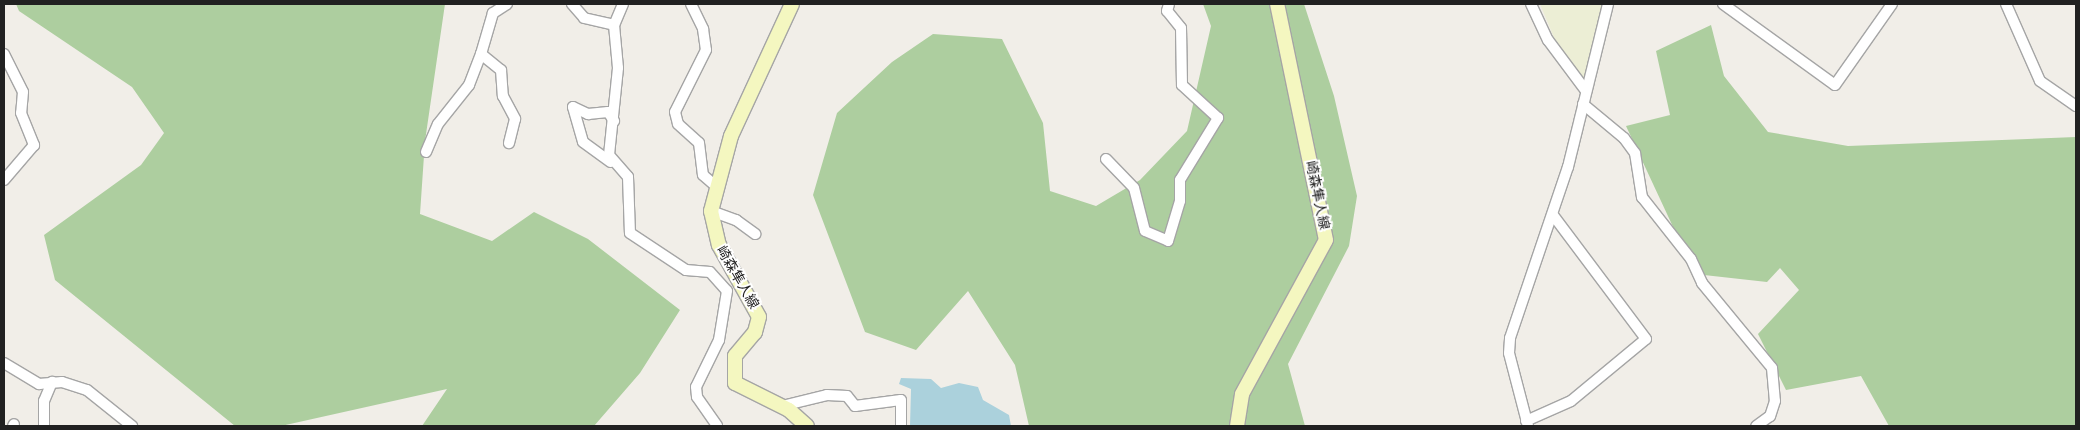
<!DOCTYPE html>
<html>
<head>
<meta charset="utf-8">
<style>
  body { margin:0 }
  #map { position:relative; width:2080px; height:430px; overflow:hidden; background:#f1eee8; font-family:Ubuntu,"Noto Sans JP",sans-serif }
  div>[style] { position:absolute }
  .farmland>* { inset:0; background:#eceed5 }
  .forest>* { inset:0; background:#adce9f }
  .water>* { inset:0; background:#abd1dc }
  .roads { filter:drop-shadow(1px 0 #a5a5a5) drop-shadow(-1px 0 #a5a5a5) drop-shadow(0 1px #a5a5a5) drop-shadow(0 -1px #a5a5a5) }
  .minor>* { height:10px; margin:-5px; padding:0 5px; transform-origin:5px; border-radius:5px; background:#fff }
  .secondary>* { height:14px; margin:-7px; padding:0 7px; transform-origin:7px; border-radius:7px; background:#f4f7c0 }
  span { translate:-50% -50%; white-space:nowrap; text-align:center; line-height:1.15; -webkit-text-stroke:4px #fff; paint-order:stroke }
  .street-label { font-size:14px; color:#212121 }
  .frame { position:absolute; inset:0; border:5px solid #212121; pointer-events:none }
</style>
</head>
<body>
<div id="map">
  <div class="farmland">
    <i style="clip-path:polygon(1540px 4px,1603px 4px,1583px 82px,1555px 40px)"></i>
  </div>
  <div class="forest">
    <i style="clip-path:polygon(16px 4px,445px 4px,425px 141px,420px 214px,492px 241px,534px 212px,588px 239px,680px 310px,640px 373px,594px 426px,422px 426px,447px 389px,281px 426px,235px 426px,55px 280px,44px 235px,141px 165px,164px 133px,132px 87px,19px 11px)"></i>
    <i style="clip-path:polygon(1203px 4px,1304px 4px,1334px 96px,1357px 196px,1349px 246px,1288px 364px,1305px 426px,1029px 426px,1015px 365px,968px 291px,916px 350px,865px 332px,813px 195px,837px 113px,892px 62px,933px 34px,1002px 39px,1043px 123px,1050px 191px,1096px 206px,1140px 180px,1187px 131px,1211px 26px)"></i>
    <i style="clip-path:polygon(1711px 25px,1724px 76px,1768px 132px,1848px 146px,2076px 137px,2076px 426px,1889px 426px,1861px 376px,1786px 390px,1758px 334px,1799px 290px,1780px 268px,1767px 282px,1695px 274px,1626px 126px,1670px 115px,1656px 51px)"></i>
  </div>
  <div class="water">
    <i style="clip-path:polygon(901px 378px,931px 379px,941px 388px,959px 383px,978px 387px,983px 400px,1009px 415px,1011px 426px,910px 426px,911px 389px,899px 384px)"></i>
  </div>
  <div class="roads">
    <div class="minor">
      <i style="left:507px;top:4px;width:17px;rotate:147deg"></i>
      <i style="left:493px;top:13px;width:43px;rotate:106.3deg"></i>
      <i style="left:481px;top:54px;width:26px;rotate:39deg"></i>
      <i style="left:501px;top:70px;width:26px;rotate:86deg"></i>
      <i style="left:503px;top:96px;width:26px;rotate:62deg"></i>
      <i style="left:515px;top:119px;width:25px;rotate:104deg"></i>
      <i style="left:572px;top:4px;width:18px;rotate:49deg"></i>
      <i style="left:584px;top:18px;width:31px;rotate:13deg"></i>
      <i style="left:623px;top:4px;width:23px;rotate:113deg"></i>
      <i style="left:614px;top:25px;width:43px;rotate:84.7deg"></i>
      <i style="left:618px;top:68px;width:87px;rotate:95.9deg"></i>
      <i style="left:609px;top:155px;width:29px;rotate:49deg"></i>
      <i style="left:628px;top:177px;width:56px;rotate:88deg"></i>
      <i style="left:630px;top:233px;width:67px;rotate:33.5deg"></i>
      <i style="left:686px;top:270px;width:24px;rotate:5deg"></i>
      <i style="left:710px;top:272px;width:25px;rotate:48deg"></i>
      <i style="left:727px;top:291px;width:50px;rotate:99.3deg"></i>
      <i style="left:719px;top:340px;width:52px;rotate:116.1deg"></i>
      <i style="left:696px;top:387px;width:10px;rotate:84deg"></i>
      <i style="left:697px;top:397px;width:35px;rotate:55deg"></i>
      <i style="left:691px;top:4px;width:28px;rotate:64deg"></i>
      <i style="left:703px;top:29px;width:21px;rotate:82deg"></i>
      <i style="left:706px;top:50px;width:69px;rotate:116.6deg"></i>
      <i style="left:675px;top:112px;width:12px;rotate:76deg"></i>
      <i style="left:678px;top:124px;width:28px;rotate:42deg"></i>
      <i style="left:699px;top:143px;width:32px;rotate:83deg"></i>
      <i style="left:703px;top:175px;width:18px;rotate:41deg"></i>
      <i style="left:1531px;top:4px;width:40px;rotate:65deg"></i>
      <i style="left:1548px;top:40px;width:64px;rotate:53.3deg"></i>
      <i style="left:1723px;top:4px;width:138px;rotate:35.9deg"></i>
      <i style="left:1835px;top:85px;width:99px;rotate:-54.9deg"></i>
      <i style="left:2006px;top:4px;width:84px;rotate:66.2deg"></i>
      <i style="left:2040px;top:81px;width:44px;rotate:34.8deg"></i>
      <i style="left:4px;top:54px;width:42px;rotate:63.4deg"></i>
      <i style="left:23px;top:92px;width:21px;rotate:95deg"></i>
      <i style="left:21px;top:113px;width:35px;rotate:68deg"></i>
      <i style="left:34px;top:145px;width:46px;rotate:130.6deg"></i>
      <i style="left:1583px;top:104px;width:53px;rotate:39.7deg"></i>
      <i style="left:1624px;top:138px;width:19px;rotate:54deg"></i>
      <i style="left:1635px;top:153px;width:45px;rotate:81deg"></i>
      <i style="left:1642px;top:197px;width:79px;rotate:51.7deg"></i>
      <i style="left:1691px;top:259px;width:26px;rotate:65deg"></i>
      <i style="left:1702px;top:283px;width:110px;rotate:50.5deg"></i>
      <i style="left:1772px;top:368px;width:33px;rotate:85deg"></i>
      <i style="left:1775px;top:401px;width:16px;rotate:108deg"></i>
      <i style="left:1770px;top:416px;width:17px;rotate:144deg"></i>
      <i style="left:573px;top:107px;width:36px;rotate:74deg"></i>
      <i style="left:583px;top:142px;width:34px;rotate:36deg"></i>
      <i style="left:573px;top:107px;width:17px;rotate:25deg"></i>
      <i style="left:588px;top:114px;width:20px;rotate:-6deg"></i>
      <i style="left:608px;top:112px;width:11px;rotate:56deg"></i>
      <i style="left:426px;top:152px;width:30px;rotate:-67deg"></i>
      <i style="left:438px;top:124px;width:50px;rotate:-51.5deg"></i>
      <i style="left:469px;top:85px;width:33px;rotate:-69deg"></i>
      <i style="left:1106px;top:159px;width:40px;rotate:46deg"></i>
      <i style="left:1134px;top:188px;width:44px;rotate:75.7deg"></i>
      <i style="left:1145px;top:231px;width:25px;rotate:23deg"></i>
      <i style="left:1168px;top:241px;width:42px;rotate:-73.3deg"></i>
      <i style="left:1180px;top:201px;width:21px;rotate:-90deg"></i>
      <i style="left:1180px;top:180px;width:73px;rotate:-58.5deg"></i>
      <i style="left:1218px;top:118px;width:49px;rotate:-137.5deg"></i>
      <i style="left:1182px;top:85px;width:57px;rotate:-91deg"></i>
      <i style="left:1181px;top:28px;width:22px;rotate:-129deg"></i>
      <i style="left:1167px;top:11px;width:7px;rotate:-74deg"></i>
      <i style="left:711px;top:211px;width:27px;rotate:20deg"></i>
      <i style="left:736px;top:220px;width:24px;rotate:36deg"></i>
      <i style="left:4px;top:363px;width:41px;rotate:31deg"></i>
      <i style="left:39px;top:384px;width:23px;rotate:-5deg"></i>
      <i style="left:62px;top:382px;width:26px;rotate:18deg"></i>
      <i style="left:87px;top:390px;width:58px;rotate:38.7deg"></i>
      <i style="left:782px;top:406px;width:46px;rotate:-13.7deg"></i>
      <i style="left:827px;top:395px;width:20px;rotate:3deg"></i>
      <i style="left:847px;top:396px;width:13px;rotate:51deg"></i>
      <i style="left:855px;top:406px;width:46px;rotate:-7.4deg"></i>
      <i style="left:901px;top:400px;width:26px;rotate:90deg"></i>
      <i style="left:1526px;top:421px;width:49px;rotate:-24deg"></i>
      <i style="left:1571px;top:401px;width:97px;rotate:-39.6deg"></i>
      <i style="left:1646px;top:339px;width:155px;rotate:-126.9deg"></i>
      <i style="left:13px;top:426px;width:2px;rotate:-63deg"></i>
      <i style="left:44px;top:426px;width:25px;rotate:-90deg"></i>
      <i style="left:44px;top:401px;width:21px;rotate:-67deg"></i>
      <i style="left:1528px;top:426px;width:75px;rotate:-104.6deg"></i>
      <i style="left:1509px;top:353px;width:15px;rotate:-86deg"></i>
      <i style="left:1510px;top:338px;width:181px;rotate:-71.3deg"></i>
      <i style="left:1568px;top:167px;width:168px;rotate:-76.2deg"></i>
    </div>
    <div class="secondary">
      <i style="left:792px;top:4px;width:145px;rotate:114.8deg"></i>
      <i style="left:731px;top:136px;width:78px;rotate:104.9deg"></i>
      <i style="left:711px;top:211px;width:35px;rotate:77deg"></i>
      <i style="left:719px;top:245px;width:82px;rotate:60.9deg"></i>
      <i style="left:759px;top:317px;width:16px;rotate:105deg"></i>
      <i style="left:755px;top:332px;width:31px;rotate:130deg"></i>
      <i style="left:735px;top:356px;width:27px;rotate:90deg"></i>
      <i style="left:735px;top:383px;width:60px;rotate:26.6deg"></i>
      <i style="left:789px;top:410px;width:24px;rotate:42deg"></i>
      <i style="left:1237px;top:426px;width:32px;rotate:-81deg"></i>
      <i style="left:1242px;top:394px;width:175px;rotate:-61.4deg"></i>
      <i style="left:1326px;top:240px;width:241px;rotate:-101.7deg"></i>
    </div>
  </div>
  <div class="street-label">
    <span style="left:1318px;top:195px;rotate:78deg">崎森隼人線</span>
    <span style="left:738px;top:277px;rotate:60deg">崎森隼人線</span>
  </div>
  <div class="frame"></div>
</div>
</body>
</html>
